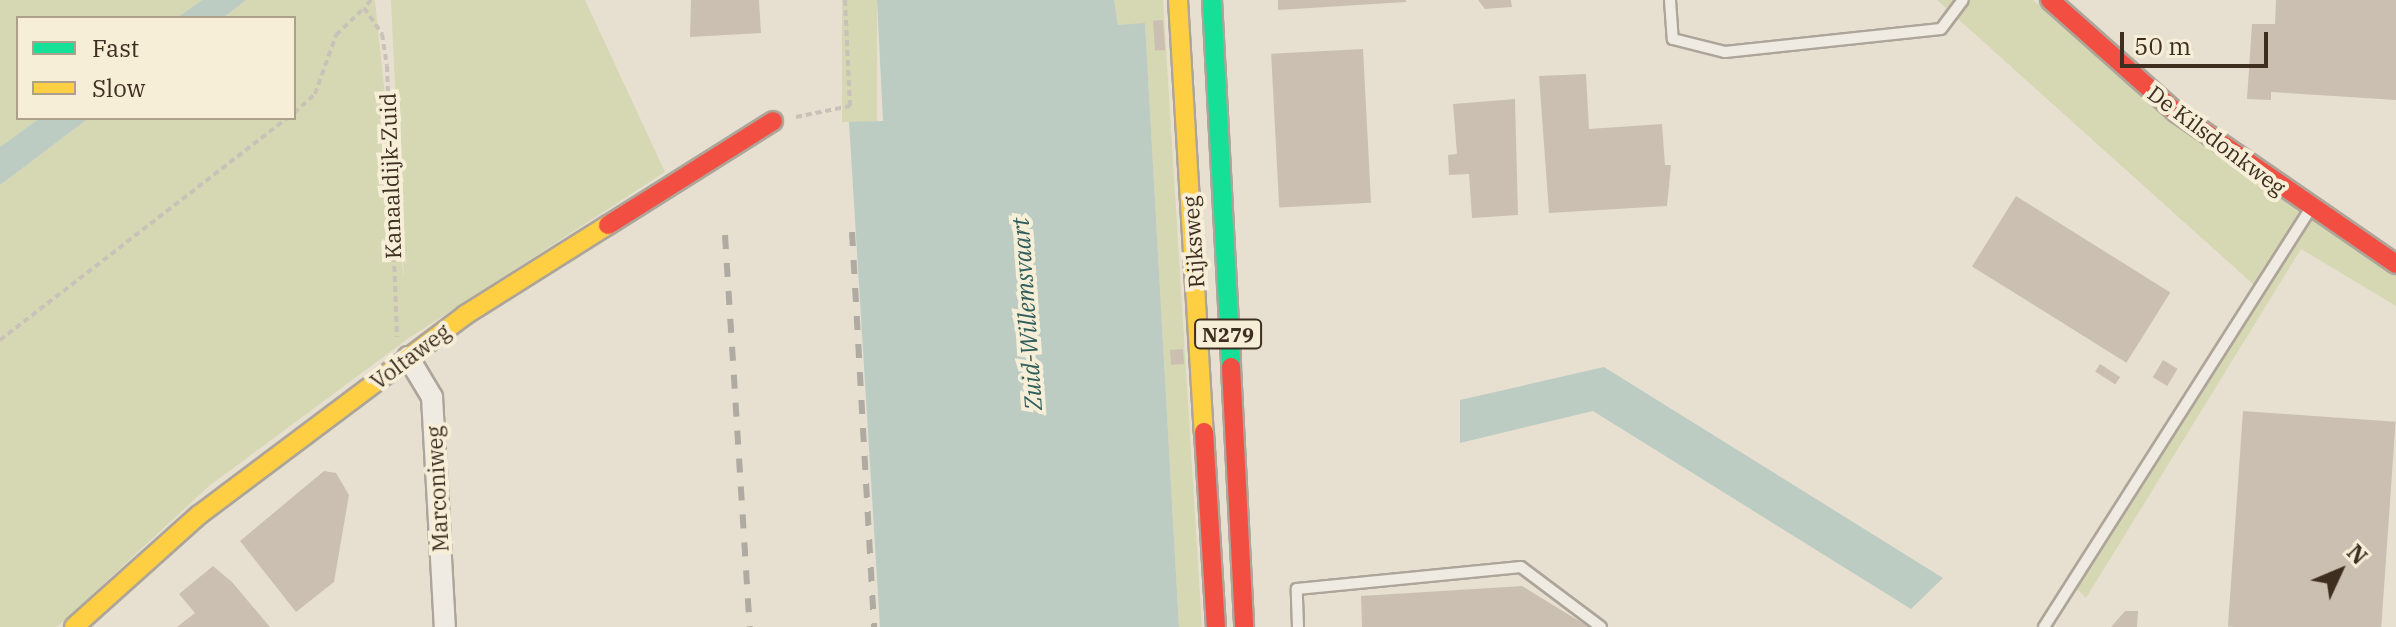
<!DOCTYPE html>
<html>
<head>
<meta charset="utf-8">
<style>
  body { margin:0 }
  #map { position:relative; width:2396px; height:627px; overflow:hidden; background:#e7e0d1; font-family:"IBM Plex Serif",serif }
  div>[style] { position:absolute }
  .green>* { inset:0; background:#d6d7b3; transform-origin:0 0 }
  .water>* { inset:0; background:#bcccc2 }
  .building>* { inset:0; background:#cbbfb2; transform-origin:0 0 }
  .path>* { height:4px; margin-top:-2px; transform-origin:0; background:repeating-linear-gradient(90deg,#c8c2b9 0 6px,transparent 0 10px) }
  .roads { filter:drop-shadow(2px 0 #ada599) drop-shadow(-2px 0 #ada599) drop-shadow(0 2px #ada599) drop-shadow(0 -2px #ada599) }
  .lane>* { height:10px; margin:-5px; padding:0 5px; transform-origin:5px; border-radius:5px; background:#efebe3 }
  .street>* { height:20px; margin:-10px; padding:0 10px; transform-origin:10px; border-radius:10px; background:#efebe3 }
  .fast>* { height:18px; margin:-9px; padding:0 9px; transform-origin:9px; border-radius:9px; background:#16e098 }
  .slow>* { height:18px; margin:-9px; padding:0 9px; transform-origin:9px; border-radius:9px; background:#ffcf43 }
  .jam>* { height:18px; margin:-9px; padding:0 9px; transform-origin:9px; border-radius:9px; background:#f24e42 }
  .rail>* { height:6px; margin-top:-3px; transform-origin:0; background:repeating-linear-gradient(90deg,#afaaa2 0 14px,transparent 0 28px) }
  span { translate:-50% -50%; white-space:nowrap; text-align:center; line-height:1.15; -webkit-text-stroke:8px #f7eed8; paint-order:stroke }
  .shield-label span { padding:2px 6px; background:#f7eed8; border:2px solid; border-radius:6px; -webkit-text-stroke-width:0 }
  .shield-label { font-size:20px; color:#3d2e20; font-weight:700 }
  .street-label { font-size:22px; color:#3d2e20 }
  .water-label { font-size:24px; color:#2f5d5a; font-style:italic }
  .legend { position:absolute; left:16px; top:16px; width:280px; height:104px; box-sizing:border-box; background:#f7eed8; border:2px solid #ada18e; margin:0; padding:10px 14px; list-style:none; font-size:24px; color:#3d2e20 }
  .legend li { display:flex; align-items:center; gap:16px; height:40px }
  .legend b { width:40px; border:2px solid #ada18e }
  .north { position:absolute; left:2300px; top:531px; width:80px; height:80px; -webkit-text-stroke:6px #f7eed8; paint-order:stroke; rotate:46deg; font-size:22px; font-weight:700; line-height:32px; text-align:center; color:#3d2e20 }
  .north::after { content:''; display:block; margin:auto; width:28px; height:36px; background:#3d2e20; clip-path:polygon(50% 0,100% 100%,50% 72%,0 100%) }
  .scale { position:absolute; left:2120px; top:32px; width:148px; height:36px; box-sizing:border-box; border:4px solid #3d2e20; border-top:0; padding-left:10px; font-size:24px; line-height:28px; white-space:nowrap; color:#3d2e20; -webkit-text-stroke:6px #f7eed8; paint-order:stroke }
</style>
</head>
<body>
<div id="map">
  <div class="green">
    <i style="clip-path:polygon(0 0,202px 0,177px 18px,18px 18px,18px 118px,40px 118px,0 147px)"></i>
    <i style="clip-path:polygon(246px 0,375px 0,404px 281px,391px 0,585px 0,665px 172px,409px 338px,209px 486px,57px 627px,0 627px,0 185px,89px 118px,294px 118px,294px 18px,223px 18px)"></i>
    <i style="left:842px;top:0;width:35px;height:122px"></i>
    <i style="clip-path:polygon(1114px 0,1163px 0,1202px 627px,1179px 627px,1145px 24px,1118px 25px)"></i>
    <i style="clip-path:polygon(1937px 0,2033px 0,2141px 95px,2396px 273px,2396px 306px,2301px 249px,2086px 598px,2076px 588px,2254px 285px)"></i>
  </div>
  <div class="water">
    <i style="clip-path:polygon(202px 0,246px 0,223px 18px,177px 18px)"></i>
    <i style="clip-path:polygon(877px 0,1114px 0,1118px 25px,1145px 23px,1179px 627px,880px 627px,849px 122px,883px 121px)"></i>
    <i style="clip-path:polygon(40px 118px,89px 118px,0 185px,0 147px)"></i>
    <i style="clip-path:polygon(1604px 367px,1943px 578px,1911px 609px,1593px 411px,1460px 443px,1460px 400px)"></i>
  </div>
  <div class="building">
    <i style="clip-path:polygon(691px 0,759px 0,761px 33px,690px 37px)"></i>
    <i style="clip-path:polygon(1278px 0,1406px 0,1406px 2px,1278px 10px)"></i>
    <i style="clip-path:polygon(1478px 0,1511px 0,1512px 7px,1485px 9px)"></i>
    <i style="clip-path:polygon(2276px 0,2396px 0,2396px 100px,2271px 92px,2271px 100px,2247px 99px,2252px 24px,2275px 24px)"></i>
    <i style="left:1163px;top:20px;width:30px;height:10px;rotate:86deg"></i>
    <i style="left:1363px;top:49px;width:154px;height:92px;rotate:87deg"></i>
    <i style="clip-path:polygon(1586px 74px,1589px 129px,1662px 124px,1665px 165px,1671px 165px,1667px 206px,1549px 213px,1539px 76px)"></i>
    <i style="clip-path:polygon(1515px 99px,1518px 215px,1472px 218px,1469px 174px,1449px 175px,1448px 155px,1457px 154px,1453px 104px)"></i>
    <i style="left:2016px;top:196px;width:182px;height:83px;rotate:32deg"></i>
    <i style="left:1183px;top:349px;width:15px;height:13px;rotate:86deg"></i>
    <i style="left:2163px;top:360px;width:17px;height:20px;rotate:31deg"></i>
    <i style="left:2100px;top:364px;width:24px;height:9px;rotate:33deg"></i>
    <i style="left:2243px;top:411px;width:153px;height:216px;rotate:4deg"></i>
    <i style="clip-path:polygon(324px 471px,336px 473px,349px 495px,334px 582px,296px 612px,240px 541px)"></i>
    <i style="clip-path:polygon(213px 566px,232px 582px,270px 627px,177px 627px,195px 613px,179px 594px)"></i>
    <i style="clip-path:polygon(1522px 586px,1589px 627px,1362px 627px,1361px 596px)"></i>
    <i style="clip-path:polygon(2125px 611px,2138px 611px,2137px 627px,2111px 627px)"></i>
  </div>
  <div class="path">
    <i style="left:371px;top:0;width:11px;rotate:131deg"></i>
    <i style="left:364px;top:8px;width:32px;rotate:55deg"></i>
    <i style="left:382px;top:34px;width:32px;rotate:81deg"></i>
    <i style="left:387px;top:66px;width:271px;rotate:87.9deg"></i>
    <i style="left:294px;top:113px;width:28px;rotate:-42deg"></i>
    <i style="left:315px;top:94px;width:63px;rotate:-70.4deg"></i>
    <i style="left:336px;top:35px;width:39px;rotate:-44deg"></i>
    <i style="left:796px;top:117px;width:55px;rotate:-11.5deg"></i>
    <i style="left:850px;top:106px;width:106px;rotate:-92.7deg"></i>
    <i style="left:0;top:340px;width:363px;rotate:-37.7deg"></i>
  </div>
  <div class="roads">
    <div class="lane">
      <i style="left:1670px;top:0;width:39px;rotate:86deg"></i>
      <i style="left:1673px;top:39px;width:54px;rotate:14deg"></i>
      <i style="left:1725px;top:52px;width:217px;rotate:-6.1deg"></i>
      <i style="left:1941px;top:29px;width:36px;rotate:-53deg"></i>
      <i style="left:1298px;top:627px;width:38px;rotate:-92deg"></i>
      <i style="left:1297px;top:589px;width:225px;rotate:-5.6deg"></i>
      <i style="left:1521px;top:567px;width:100px;rotate:36.9deg"></i>
      <i style="left:2044px;top:627px;width:495px;rotate:-57.5deg"></i>
    </div>
    <div class="street">
      <i style="left:408px;top:357px;width:47px;rotate:59deg"></i>
      <i style="left:432px;top:397px;width:230px;rotate:86.8deg"></i>
    </div>
    <div class="fast">
      <i style="left:1212px;top:0;width:367px;rotate:87deg"></i>
    </div>
    <div class="slow">
      <i style="left:1178px;top:0;width:433px;rotate:86.6deg"></i>
      <i style="left:74px;top:627px;width:168px;rotate:-41.9deg"></i>
      <i style="left:199px;top:515px;width:333px;rotate:-36.9deg"></i>
      <i style="left:465px;top:315px;width:169px;rotate:-32.2deg"></i>
    </div>
    <div class="jam">
      <i style="left:2050px;top:0;width:170px;rotate:41.7deg"></i>
      <i style="left:2177px;top:113px;width:266px;rotate:34.6deg"></i>
      <i style="left:608px;top:225px;width:195px;rotate:-32.2deg"></i>
      <i style="left:1231px;top:367px;width:260px;rotate:87.1deg"></i>
      <i style="left:1204px;top:432px;width:195px;rotate:86.5deg"></i>
    </div>
  </div>
  <div class="rail">
    <i style="left:852px;top:232px;width:396px;rotate:86.8deg"></i>
    <i style="left:725px;top:235px;width:393px;rotate:86.4deg"></i>
  </div>
  <div class="shield-label">
    <span style="left:1228px;top:334px">N279</span>
  </div>
  <div class="street-label">
    <span style="left:2217px;top:140px;rotate:37deg">De Kilsdonkweg</span>
    <span style="left:390px;top:176px;rotate:-92deg">Kanaaldijk-Zuid</span>
    <span style="left:1193px;top:242px;rotate:-94deg">Rijksweg</span>
    <span style="left:410px;top:356px;rotate:-37deg">Voltaweg</span>
    <span style="left:437px;top:489px;rotate:-93deg">Marconiweg</span>
  </div>
  <div class="water-label">
    <span style="left:1027px;top:314px;rotate:-94deg">Zuid-Willemsvaart</span>
  </div>
  <ul class="legend">
  <li><b style="height:10px;background:#16e098"></b>Fast</li>
  <li><b style="height:10px;background:#ffcf43"></b>Slow</li>
  </ul>
  <div class="north">N</div>
  <div class="scale">50 m</div>
</div>
</body>
</html>
